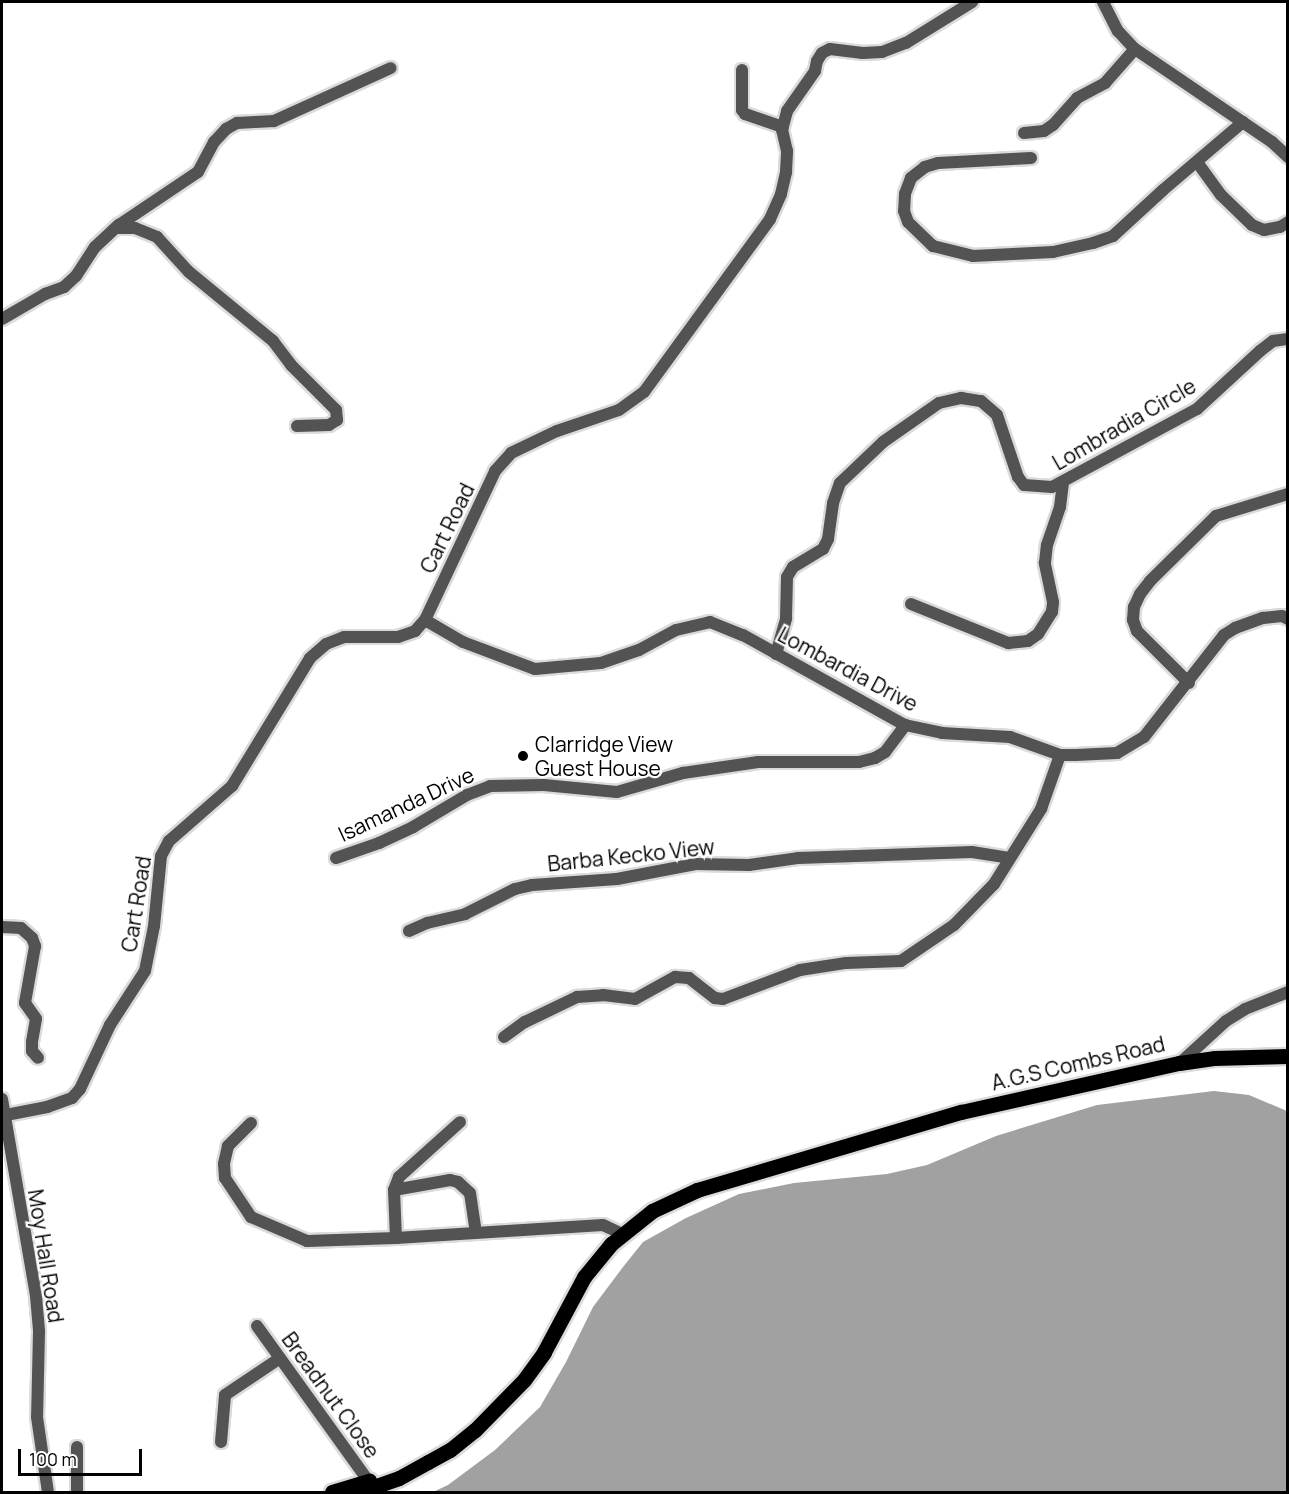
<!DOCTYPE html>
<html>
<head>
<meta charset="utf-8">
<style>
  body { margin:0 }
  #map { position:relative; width:1289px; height:1494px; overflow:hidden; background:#fff; font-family:Manrope,sans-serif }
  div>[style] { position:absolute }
  .water>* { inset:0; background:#a1a1a1 }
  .roads { filter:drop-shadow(2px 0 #dbdbdb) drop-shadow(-2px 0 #dbdbdb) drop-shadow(0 2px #dbdbdb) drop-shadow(0 -2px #dbdbdb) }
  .minor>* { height:12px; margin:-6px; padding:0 6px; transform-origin:6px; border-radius:6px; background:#535353 }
  .major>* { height:15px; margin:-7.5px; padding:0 7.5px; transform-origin:7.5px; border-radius:7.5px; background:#000 }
  .dots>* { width:16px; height:16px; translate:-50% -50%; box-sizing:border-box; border:3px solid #fff; border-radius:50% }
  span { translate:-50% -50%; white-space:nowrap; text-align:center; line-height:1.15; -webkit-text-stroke:4.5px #fff; paint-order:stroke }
  .street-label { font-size:21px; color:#000 }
  .poi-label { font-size:21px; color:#000 }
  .left { translate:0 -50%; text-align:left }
  .frame { position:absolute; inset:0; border:3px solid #000; pointer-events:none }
  .scale { position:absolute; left:18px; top:1449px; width:124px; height:27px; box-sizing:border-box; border:3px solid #000; border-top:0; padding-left:8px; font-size:18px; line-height:21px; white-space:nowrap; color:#000; -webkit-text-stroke:4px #fff; paint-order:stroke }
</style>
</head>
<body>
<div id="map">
  <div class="water">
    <i style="clip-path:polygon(1214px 1091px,1249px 1095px,1287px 1111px,1287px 1492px,433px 1492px,448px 1485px,495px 1450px,540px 1407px,566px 1362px,593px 1307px,623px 1267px,643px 1242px,686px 1218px,739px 1194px,794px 1183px,887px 1174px,927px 1165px,996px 1136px,1097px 1105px)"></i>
  </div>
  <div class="roads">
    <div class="minor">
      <i style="left:1103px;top:2px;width:33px;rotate:63deg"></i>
      <i style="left:1118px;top:31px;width:25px;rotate:47deg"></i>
      <i style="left:1135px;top:49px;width:166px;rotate:34.2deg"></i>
      <i style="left:1272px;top:142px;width:22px;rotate:43deg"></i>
      <i style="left:742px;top:70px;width:40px;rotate:90deg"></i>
      <i style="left:742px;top:110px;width:5px;rotate:53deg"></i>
      <i style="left:745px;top:114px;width:40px;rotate:18.9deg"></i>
      <i style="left:1024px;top:133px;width:20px;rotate:-6deg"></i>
      <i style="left:1044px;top:131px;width:11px;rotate:-34deg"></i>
      <i style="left:1053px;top:125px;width:36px;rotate:-48deg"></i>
      <i style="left:1077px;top:98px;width:32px;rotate:-28deg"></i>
      <i style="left:1105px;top:83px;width:45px;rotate:-48.6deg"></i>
      <i style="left:1031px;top:158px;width:93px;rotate:176.9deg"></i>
      <i style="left:938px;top:163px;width:14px;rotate:163deg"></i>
      <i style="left:925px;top:167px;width:18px;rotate:142deg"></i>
      <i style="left:911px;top:178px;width:17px;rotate:111deg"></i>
      <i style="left:905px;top:194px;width:17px;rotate:93deg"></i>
      <i style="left:904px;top:211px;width:12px;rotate:70deg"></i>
      <i style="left:908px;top:222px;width:35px;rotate:44deg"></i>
      <i style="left:933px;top:246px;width:41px;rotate:14deg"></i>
      <i style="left:973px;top:256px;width:80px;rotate:-2.9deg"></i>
      <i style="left:1053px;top:252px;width:41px;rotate:-12.7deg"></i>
      <i style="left:1093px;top:243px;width:21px;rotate:-19deg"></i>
      <i style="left:1113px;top:236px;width:68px;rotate:-42.6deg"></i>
      <i style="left:1163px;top:190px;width:105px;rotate:-40.4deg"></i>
      <i style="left:1197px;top:162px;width:41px;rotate:54deg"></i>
      <i style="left:1221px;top:195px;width:43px;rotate:44.1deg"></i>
      <i style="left:1252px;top:225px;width:13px;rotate:23deg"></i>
      <i style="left:1264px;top:230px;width:16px;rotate:-11deg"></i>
      <i style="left:1280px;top:227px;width:9px;rotate:-32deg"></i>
      <i style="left:116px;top:228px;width:19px"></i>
      <i style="left:135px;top:228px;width:24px;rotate:22deg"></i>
      <i style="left:157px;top:237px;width:47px;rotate:47.6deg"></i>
      <i style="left:189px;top:272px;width:109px;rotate:39.4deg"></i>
      <i style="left:273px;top:341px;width:30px;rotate:53deg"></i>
      <i style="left:291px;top:365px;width:64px;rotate:45deg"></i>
      <i style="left:336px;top:410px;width:10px;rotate:84deg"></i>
      <i style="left:337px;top:420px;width:9px;rotate:148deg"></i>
      <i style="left:329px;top:425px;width:32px;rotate:178deg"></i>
      <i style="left:2px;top:319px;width:50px;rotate:-30.2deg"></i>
      <i style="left:45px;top:294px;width:20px;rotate:-20deg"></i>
      <i style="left:64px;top:287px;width:16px;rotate:-43deg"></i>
      <i style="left:76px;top:276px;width:35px;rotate:-57deg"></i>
      <i style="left:95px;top:247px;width:33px;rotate:-43deg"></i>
      <i style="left:119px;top:225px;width:95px;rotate:-33.9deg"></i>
      <i style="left:198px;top:172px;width:34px;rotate:-62deg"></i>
      <i style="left:214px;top:142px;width:18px;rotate:-47deg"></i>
      <i style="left:226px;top:129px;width:13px;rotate:-29deg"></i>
      <i style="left:237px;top:123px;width:37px;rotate:-3deg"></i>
      <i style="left:274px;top:121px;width:128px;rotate:-24.4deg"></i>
      <i style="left:911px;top:604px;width:105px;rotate:21.9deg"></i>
      <i style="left:1008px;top:643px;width:20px;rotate:-6deg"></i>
      <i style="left:1028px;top:641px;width:12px;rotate:-35deg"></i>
      <i style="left:1038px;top:634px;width:26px;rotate:-58deg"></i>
      <i style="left:1052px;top:612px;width:10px;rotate:-84deg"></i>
      <i style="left:1053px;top:602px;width:40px;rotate:-102deg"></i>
      <i style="left:1045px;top:563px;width:18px;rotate:-84deg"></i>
      <i style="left:1047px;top:545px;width:40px;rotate:-71.1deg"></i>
      <i style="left:1060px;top:507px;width:24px;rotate:-83deg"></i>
      <i style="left:425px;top:620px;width:44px;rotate:30.1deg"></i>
      <i style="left:463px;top:642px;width:77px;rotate:20.6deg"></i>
      <i style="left:535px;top:669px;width:66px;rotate:-5.2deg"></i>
      <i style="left:601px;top:663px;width:40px;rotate:-18.9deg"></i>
      <i style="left:639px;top:650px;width:42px;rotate:-28.4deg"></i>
      <i style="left:676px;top:630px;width:35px;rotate:-13deg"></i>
      <i style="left:710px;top:622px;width:35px;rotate:22deg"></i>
      <i style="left:743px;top:635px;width:185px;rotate:29.1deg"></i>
      <i style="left:905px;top:725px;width:38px;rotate:12deg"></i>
      <i style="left:942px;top:733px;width:68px;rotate:3.4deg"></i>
      <i style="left:1010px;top:737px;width:53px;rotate:19.8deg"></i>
      <i style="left:1060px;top:755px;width:16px"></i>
      <i style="left:1076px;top:755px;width:41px;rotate:-2.8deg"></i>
      <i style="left:1117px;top:753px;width:31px;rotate:-31deg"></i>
      <i style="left:1144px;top:737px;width:130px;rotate:-51.9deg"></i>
      <i style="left:1224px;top:635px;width:13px;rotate:-32deg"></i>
      <i style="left:1235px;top:628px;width:30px;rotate:-20deg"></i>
      <i style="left:1263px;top:618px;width:19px;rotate:-6deg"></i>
      <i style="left:1282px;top:616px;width:7px;rotate:27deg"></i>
      <i style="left:776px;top:654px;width:37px;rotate:-74deg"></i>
      <i style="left:786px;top:618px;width:41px;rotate:-88.6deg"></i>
      <i style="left:787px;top:577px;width:12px;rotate:-59deg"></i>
      <i style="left:793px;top:567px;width:35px;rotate:-31deg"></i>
      <i style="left:823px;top:549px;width:11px;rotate:-63deg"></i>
      <i style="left:828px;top:539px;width:36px;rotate:-82deg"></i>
      <i style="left:833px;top:503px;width:21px;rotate:-71deg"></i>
      <i style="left:840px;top:483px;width:59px;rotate:-43.6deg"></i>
      <i style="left:883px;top:442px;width:68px;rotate:-34.9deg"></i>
      <i style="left:939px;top:403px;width:23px;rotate:-13deg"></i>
      <i style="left:961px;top:398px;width:20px;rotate:9deg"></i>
      <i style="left:981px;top:401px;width:21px;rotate:41deg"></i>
      <i style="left:997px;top:415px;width:65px;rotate:71.3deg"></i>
      <i style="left:1018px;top:477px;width:10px;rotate:53deg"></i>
      <i style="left:1024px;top:485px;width:28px;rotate:4deg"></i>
      <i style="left:1052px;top:487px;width:165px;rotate:-28.3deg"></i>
      <i style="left:1197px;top:409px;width:86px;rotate:-42.6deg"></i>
      <i style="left:1260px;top:351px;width:16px;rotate:-38deg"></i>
      <i style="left:1273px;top:341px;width:15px;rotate:-8deg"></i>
      <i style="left:1189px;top:683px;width:74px;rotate:-135deg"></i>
      <i style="left:1137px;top:631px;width:12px;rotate:-110deg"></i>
      <i style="left:1133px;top:620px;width:13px;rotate:-86deg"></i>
      <i style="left:1134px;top:607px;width:14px;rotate:-65deg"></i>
      <i style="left:1140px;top:594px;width:16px;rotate:-52deg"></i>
      <i style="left:1150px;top:581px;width:93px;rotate:-44.6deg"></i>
      <i style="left:1216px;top:516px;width:75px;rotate:-17deg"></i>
      <i style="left:336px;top:858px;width:46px;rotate:-19.2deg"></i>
      <i style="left:379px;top:843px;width:38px;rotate:-25deg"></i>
      <i style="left:413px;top:827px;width:63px;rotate:-30.7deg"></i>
      <i style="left:467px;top:795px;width:25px;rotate:-21deg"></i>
      <i style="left:490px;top:786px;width:54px;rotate:-1.1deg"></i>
      <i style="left:544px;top:785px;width:73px;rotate:5.5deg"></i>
      <i style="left:617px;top:792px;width:69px;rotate:-16.1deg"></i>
      <i style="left:683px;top:773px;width:76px;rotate:-8.3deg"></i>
      <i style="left:758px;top:762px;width:101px"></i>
      <i style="left:859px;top:762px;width:16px;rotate:-14deg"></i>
      <i style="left:875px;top:758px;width:12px;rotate:-31deg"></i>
      <i style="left:885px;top:752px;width:34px;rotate:-53deg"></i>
      <i style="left:2px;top:927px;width:19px;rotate:3deg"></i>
      <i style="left:21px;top:928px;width:15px;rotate:42deg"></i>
      <i style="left:32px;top:938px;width:9px;rotate:69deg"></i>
      <i style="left:35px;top:946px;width:58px;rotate:100deg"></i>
      <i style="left:25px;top:1003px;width:19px;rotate:55deg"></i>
      <i style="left:36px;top:1019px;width:23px;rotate:100deg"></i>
      <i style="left:32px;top:1042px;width:9px;rotate:90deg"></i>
      <i style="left:32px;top:1051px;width:9px;rotate:49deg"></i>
      <i style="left:409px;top:931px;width:20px;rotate:-24deg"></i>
      <i style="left:427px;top:923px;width:39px;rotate:-13deg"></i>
      <i style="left:465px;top:914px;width:56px;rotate:-26.6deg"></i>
      <i style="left:515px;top:889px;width:17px;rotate:-13deg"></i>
      <i style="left:532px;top:885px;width:85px;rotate:-4deg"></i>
      <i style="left:617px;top:879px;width:80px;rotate:-10.8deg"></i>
      <i style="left:696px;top:864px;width:53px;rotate:1.1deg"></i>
      <i style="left:749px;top:865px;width:49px;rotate:-8.1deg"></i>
      <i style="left:798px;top:858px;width:174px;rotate:-2deg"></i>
      <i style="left:972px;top:852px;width:36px;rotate:9deg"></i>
      <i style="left:504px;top:1037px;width:26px;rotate:-36deg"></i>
      <i style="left:525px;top:1022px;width:58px;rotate:-25.7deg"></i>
      <i style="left:577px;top:997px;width:26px;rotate:-4deg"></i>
      <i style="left:603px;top:995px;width:32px;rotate:7deg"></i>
      <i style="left:635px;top:999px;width:46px;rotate:-28.8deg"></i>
      <i style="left:675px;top:977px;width:14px;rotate:4deg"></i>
      <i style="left:689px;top:978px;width:33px;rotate:38deg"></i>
      <i style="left:715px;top:998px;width:8px;rotate:7deg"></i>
      <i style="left:723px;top:999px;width:82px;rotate:-20.6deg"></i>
      <i style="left:800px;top:970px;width:47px;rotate:-8.7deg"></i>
      <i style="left:846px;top:963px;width:55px;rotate:-2.1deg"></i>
      <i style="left:901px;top:961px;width:64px;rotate:-34.2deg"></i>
      <i style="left:954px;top:925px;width:57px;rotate:-45.7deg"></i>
      <i style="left:994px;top:884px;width:89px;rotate:-57.9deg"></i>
      <i style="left:1041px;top:809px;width:57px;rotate:-70.6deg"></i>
      <i style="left:1180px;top:1063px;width:62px;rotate:-42.4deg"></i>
      <i style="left:1226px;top:1021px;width:22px;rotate:-32deg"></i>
      <i style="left:1245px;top:1009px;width:46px;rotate:-21.6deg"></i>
      <i style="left:2px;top:1099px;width:200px;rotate:80.2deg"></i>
      <i style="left:36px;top:1296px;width:36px;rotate:85deg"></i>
      <i style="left:39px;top:1332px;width:85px;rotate:91.3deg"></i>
      <i style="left:37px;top:1417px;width:76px;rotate:81.7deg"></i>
      <i style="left:6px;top:1115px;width:42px;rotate:-11deg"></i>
      <i style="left:47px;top:1107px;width:27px;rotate:-20deg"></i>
      <i style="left:72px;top:1098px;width:12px;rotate:-48deg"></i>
      <i style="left:80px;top:1089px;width:71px;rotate:-64.9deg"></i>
      <i style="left:110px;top:1025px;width:64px;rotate:-57.1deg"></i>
      <i style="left:145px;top:971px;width:46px;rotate:-78.7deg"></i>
      <i style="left:154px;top:926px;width:70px;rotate:-84.3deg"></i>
      <i style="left:161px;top:856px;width:17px;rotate:-62deg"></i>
      <i style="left:169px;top:841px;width:84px;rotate:-41.1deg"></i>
      <i style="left:232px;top:786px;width:150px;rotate:-58.6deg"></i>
      <i style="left:310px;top:658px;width:21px;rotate:-41deg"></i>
      <i style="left:326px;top:644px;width:19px;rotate:-21deg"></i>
      <i style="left:344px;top:637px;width:54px"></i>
      <i style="left:398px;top:637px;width:18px;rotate:-19deg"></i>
      <i style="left:415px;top:631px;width:15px;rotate:-48deg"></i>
      <i style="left:425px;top:620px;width:165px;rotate:-64.8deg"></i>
      <i style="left:495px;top:471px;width:24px;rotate:-48deg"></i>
      <i style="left:511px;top:453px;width:51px;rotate:-25.6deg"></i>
      <i style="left:557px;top:431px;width:65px;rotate:-18.7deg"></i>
      <i style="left:619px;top:410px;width:31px;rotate:-36deg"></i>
      <i style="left:644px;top:392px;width:214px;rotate:-53.9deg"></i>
      <i style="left:770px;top:219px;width:27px;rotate:-66deg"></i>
      <i style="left:781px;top:194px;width:23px;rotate:-77deg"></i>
      <i style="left:786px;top:172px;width:21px;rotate:-87deg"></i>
      <i style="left:787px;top:151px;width:22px;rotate:-103deg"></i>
      <i style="left:782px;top:130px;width:20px;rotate:-75deg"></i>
      <i style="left:787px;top:111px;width:49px;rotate:-55deg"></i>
      <i style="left:815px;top:71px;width:10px;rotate:-79deg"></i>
      <i style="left:817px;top:61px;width:9px;rotate:-58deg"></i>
      <i style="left:822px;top:53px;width:9px;rotate:-27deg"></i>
      <i style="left:830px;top:49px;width:33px;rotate:7deg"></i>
      <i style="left:863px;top:53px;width:19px;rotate:-3deg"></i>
      <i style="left:882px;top:52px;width:26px;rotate:-21deg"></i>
      <i style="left:906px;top:43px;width:78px;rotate:-31.8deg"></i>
      <i style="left:251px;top:1123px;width:33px;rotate:135deg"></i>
      <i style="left:228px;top:1146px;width:18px;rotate:103deg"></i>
      <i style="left:224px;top:1164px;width:14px;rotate:86deg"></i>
      <i style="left:225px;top:1178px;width:47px;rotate:56.3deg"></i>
      <i style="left:251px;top:1217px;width:61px;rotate:23.2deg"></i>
      <i style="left:307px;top:1241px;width:89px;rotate:-1.9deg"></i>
      <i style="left:396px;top:1238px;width:207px;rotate:-3.6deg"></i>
      <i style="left:603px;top:1225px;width:21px;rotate:25deg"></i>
      <i style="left:394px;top:1190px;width:57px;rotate:-10.1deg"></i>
      <i style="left:450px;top:1180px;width:8px;rotate:14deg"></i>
      <i style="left:458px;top:1182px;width:16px;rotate:43deg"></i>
      <i style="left:470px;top:1193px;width:40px;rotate:81.5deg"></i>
      <i style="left:396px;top:1238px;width:48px;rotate:-92.4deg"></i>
      <i style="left:394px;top:1190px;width:14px;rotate:-69deg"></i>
      <i style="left:399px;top:1177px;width:82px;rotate:-42deg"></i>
      <i style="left:257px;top:1326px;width:197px;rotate:54.3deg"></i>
      <i style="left:221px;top:1442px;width:47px;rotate:-85.1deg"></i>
      <i style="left:225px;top:1395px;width:66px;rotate:-33.9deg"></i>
      <i style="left:77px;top:1492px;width:45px;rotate:-90deg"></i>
    </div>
    <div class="major">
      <i style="left:332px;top:1492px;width:39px;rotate:-17deg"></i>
      <i style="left:359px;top:1492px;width:42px;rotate:-19.3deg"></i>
      <i style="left:399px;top:1478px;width:33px;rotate:-29deg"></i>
      <i style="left:428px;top:1462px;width:25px;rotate:-29deg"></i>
      <i style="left:450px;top:1450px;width:32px;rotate:-39deg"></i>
      <i style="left:475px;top:1430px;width:70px;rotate:-45.6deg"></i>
      <i style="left:524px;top:1380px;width:34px;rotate:-54deg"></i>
      <i style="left:544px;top:1352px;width:85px;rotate:-61.9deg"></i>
      <i style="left:584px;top:1277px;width:43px;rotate:-50.7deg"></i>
      <i style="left:611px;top:1244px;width:53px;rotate:-38.8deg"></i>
      <i style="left:652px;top:1211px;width:50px;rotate:-25deg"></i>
      <i style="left:697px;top:1190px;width:275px;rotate:-16.5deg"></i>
      <i style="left:961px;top:1112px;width:223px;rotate:-12.7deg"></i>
      <i style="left:1179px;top:1063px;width:35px;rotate:-8deg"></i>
      <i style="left:1214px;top:1058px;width:74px;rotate:-1.5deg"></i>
    </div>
  </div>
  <div class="dots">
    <i style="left:523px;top:756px;background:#000"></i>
  </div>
  <div class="street-label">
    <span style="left:1124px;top:424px;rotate:-30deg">Lombradia Circle</span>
    <span style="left:447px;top:528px;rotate:-64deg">Cart Road</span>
    <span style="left:848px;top:669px;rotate:28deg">Lombardia Drive</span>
    <span style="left:406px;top:804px;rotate:-25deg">Isamanda Drive</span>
    <span style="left:631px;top:855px;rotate:-6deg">Barba Kecko View</span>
    <span style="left:136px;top:904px;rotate:-81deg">Cart Road</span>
    <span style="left:1078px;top:1063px;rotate:-13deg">A.G.S Combs Road</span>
    <span style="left:46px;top:1256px;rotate:81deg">Moy Hall Road</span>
    <span style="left:331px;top:1395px;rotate:54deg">Breadnut Close</span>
  </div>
  <div class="poi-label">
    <span class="left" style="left:535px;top:756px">Clarridge View<br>Guest House</span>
  </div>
  <div class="frame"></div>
  <div class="scale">100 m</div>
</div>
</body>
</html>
